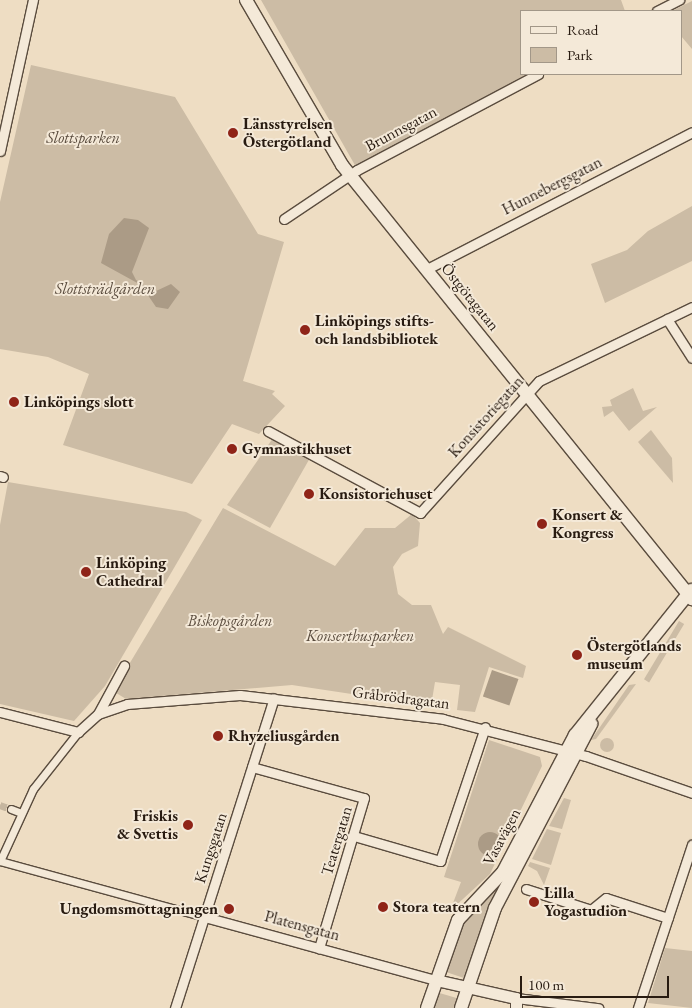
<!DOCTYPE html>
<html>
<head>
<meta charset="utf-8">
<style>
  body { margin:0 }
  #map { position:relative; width:692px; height:1008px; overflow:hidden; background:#eeddc3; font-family:"EB Garamond",serif }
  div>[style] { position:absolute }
  .green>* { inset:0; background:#ccbca5; transform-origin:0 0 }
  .round { border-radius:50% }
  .water>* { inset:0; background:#ab9b86; transform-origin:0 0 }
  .pedestrian-tunnel>* { height:7px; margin-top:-3.5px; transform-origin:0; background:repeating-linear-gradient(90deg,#c6b69f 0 7px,transparent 0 10.5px) }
  .roads { filter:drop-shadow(1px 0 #5a4c3e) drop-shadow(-1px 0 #5a4c3e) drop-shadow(0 1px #5a4c3e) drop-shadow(0 -1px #5a4c3e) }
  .pedestrian>* { height:7px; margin:-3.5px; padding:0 3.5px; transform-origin:3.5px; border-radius:3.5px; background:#f4e9d8 }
  .minor>* { height:9px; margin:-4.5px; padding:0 4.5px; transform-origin:4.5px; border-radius:4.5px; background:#f4e9d8 }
  .tertiary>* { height:11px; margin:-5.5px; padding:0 5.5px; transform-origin:5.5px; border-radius:5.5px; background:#f4e9d8 }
  .secondary>* { height:12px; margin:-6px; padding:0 6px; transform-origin:6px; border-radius:6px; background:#f4e9d8 }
  .dots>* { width:14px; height:14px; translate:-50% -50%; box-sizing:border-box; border:2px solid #f4e9d8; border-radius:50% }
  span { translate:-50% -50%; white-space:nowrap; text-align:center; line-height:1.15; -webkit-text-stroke:4px #f4e9d8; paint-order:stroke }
  .poi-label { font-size:16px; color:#281b11; font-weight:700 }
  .left { translate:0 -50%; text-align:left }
  .right { translate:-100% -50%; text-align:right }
  .street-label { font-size:16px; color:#281b11 }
  .park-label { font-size:16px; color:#594b3d; font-style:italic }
  .legend { position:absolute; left:520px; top:10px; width:162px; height:65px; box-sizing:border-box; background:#f4e9d8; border:1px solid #a29788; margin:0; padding:6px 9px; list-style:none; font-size:15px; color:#281b11 }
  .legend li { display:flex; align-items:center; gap:10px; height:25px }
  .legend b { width:25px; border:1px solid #a29788 }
  .scale { position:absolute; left:520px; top:976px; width:149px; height:22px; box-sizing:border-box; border:2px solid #281b11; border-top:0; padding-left:6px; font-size:15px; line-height:18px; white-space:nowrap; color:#281b11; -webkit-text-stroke:4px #f4e9d8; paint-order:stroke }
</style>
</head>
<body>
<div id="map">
  <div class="green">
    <i style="clip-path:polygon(261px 0,621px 0,625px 11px,521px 11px,521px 74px,527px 74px,356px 167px)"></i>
    <i style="clip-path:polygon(692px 1px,692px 49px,681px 36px,681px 11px,672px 11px)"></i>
    <i style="clip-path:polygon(31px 65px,175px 97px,258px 234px,284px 242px,243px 381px,275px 391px,272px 394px,285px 406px,259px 434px,232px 424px,192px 484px,63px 445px,89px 374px,48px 357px,0 349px,0 202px)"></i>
    <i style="clip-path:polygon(692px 206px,692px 261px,605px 303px,591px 264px,627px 250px,648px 231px)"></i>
    <i style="clip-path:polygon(633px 388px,643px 411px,657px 407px,629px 431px,613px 411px,604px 417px,602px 407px,612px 406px,610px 400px)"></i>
    <i style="clip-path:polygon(651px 430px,672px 458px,673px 483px,638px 442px)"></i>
    <i style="clip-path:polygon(273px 438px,310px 458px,270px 528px,227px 505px)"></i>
    <i style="clip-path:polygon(8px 482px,186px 512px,202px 520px,105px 686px,74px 721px,0 704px,0 525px)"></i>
    <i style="clip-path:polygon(223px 508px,335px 566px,365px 528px,395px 528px,412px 514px,420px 523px,418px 546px,402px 554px,393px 567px,398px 594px,412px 605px,431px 605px,443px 634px,448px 627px,526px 666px,523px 678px,489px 667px,475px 712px,457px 710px,460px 685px,435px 682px,431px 706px,292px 685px,126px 699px,113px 691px)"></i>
    <i style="left:679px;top:621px;width:6px;height:68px;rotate:31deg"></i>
    <i style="clip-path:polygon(636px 684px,596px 739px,591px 740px,629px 685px)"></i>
    <i class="round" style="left:600px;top:738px;width:14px;height:14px"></i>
    <i style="clip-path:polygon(489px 740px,540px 757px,542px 766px,490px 874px,450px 911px,461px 882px,444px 877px)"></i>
    <i style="clip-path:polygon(564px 798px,571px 800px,562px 829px,549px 826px)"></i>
    <i style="clip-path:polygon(547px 829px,561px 833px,551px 865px,532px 859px)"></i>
    <i style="clip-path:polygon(530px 862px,550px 868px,544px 885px,537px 871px,528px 866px)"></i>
    <i style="clip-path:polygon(501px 883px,467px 979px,443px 971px,457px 929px)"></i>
    <i style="clip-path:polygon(665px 948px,692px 951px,692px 1008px,648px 1003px)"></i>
    <i style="clip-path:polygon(436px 992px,460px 999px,457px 1008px,431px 1008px)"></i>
  </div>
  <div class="water">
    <i style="clip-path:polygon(124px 218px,138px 220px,149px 228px,132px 272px,136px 280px,154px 292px,171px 284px,180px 292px,168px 309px,156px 307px,141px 285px,101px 263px,109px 234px)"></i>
    <i style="left:492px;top:670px;width:28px;height:28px;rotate:19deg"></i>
    <i class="round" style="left:478px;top:832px;width:24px;height:24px"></i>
  </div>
  <div class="pedestrian-tunnel">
    <i style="left:0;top:805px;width:12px;rotate:20deg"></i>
  </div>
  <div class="roads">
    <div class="pedestrian">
      <i style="left:11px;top:809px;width:9px;rotate:21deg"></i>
      <i style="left:0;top:861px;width:213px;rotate:15.3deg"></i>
      <i style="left:0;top:861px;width:79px;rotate:-65.4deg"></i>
      <i style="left:33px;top:789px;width:73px;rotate:-51.7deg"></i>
    </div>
    <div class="minor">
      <i style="left:657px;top:11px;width:25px;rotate:-27deg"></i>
      <i style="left:0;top:151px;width:155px;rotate:-77.7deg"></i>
      <i style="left:284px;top:219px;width:88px;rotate:-33.9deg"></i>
      <i style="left:357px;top:170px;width:205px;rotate:-27.9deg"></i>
      <i style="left:427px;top:269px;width:298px;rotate:-27.3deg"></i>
      <i style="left:667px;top:319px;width:46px;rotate:57.3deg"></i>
      <i style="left:268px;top:431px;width:173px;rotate:28.3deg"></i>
      <i style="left:420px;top:513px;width:178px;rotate:-48deg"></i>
      <i style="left:539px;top:381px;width:170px;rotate:-25.8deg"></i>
      <i style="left:0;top:476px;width:3px;rotate:18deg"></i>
      <i style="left:0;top:712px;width:81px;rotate:14.4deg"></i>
      <i style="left:78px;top:732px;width:27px;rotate:-42deg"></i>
      <i style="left:98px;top:714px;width:55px;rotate:-61.6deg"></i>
      <i style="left:98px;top:714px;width:31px;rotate:-19deg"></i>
      <i style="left:127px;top:704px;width:113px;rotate:-4.6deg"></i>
      <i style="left:240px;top:695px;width:204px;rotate:6.7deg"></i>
      <i style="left:443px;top:719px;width:148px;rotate:14.5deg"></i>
      <i style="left:586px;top:756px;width:112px;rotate:19.2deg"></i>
      <i style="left:252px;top:767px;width:116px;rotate:15.5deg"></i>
      <i style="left:364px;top:798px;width:157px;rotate:106.7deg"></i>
      <i style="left:354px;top:836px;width:90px;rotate:16.2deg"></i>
      <i style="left:440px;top:861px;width:141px;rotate:-71.4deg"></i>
      <i style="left:526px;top:889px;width:68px;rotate:17.9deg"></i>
      <i style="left:591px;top:910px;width:19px;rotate:-39deg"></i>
      <i style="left:606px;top:898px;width:65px;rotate:17.9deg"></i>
      <i style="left:205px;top:917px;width:239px;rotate:15.3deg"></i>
      <i style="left:516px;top:998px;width:83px;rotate:7deg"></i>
      <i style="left:175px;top:1008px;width:325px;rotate:-72.3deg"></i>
      <i style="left:638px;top:1008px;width:172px;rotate:-71.7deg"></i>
    </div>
    <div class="tertiary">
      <i style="left:436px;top:980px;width:82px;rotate:12.7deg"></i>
      <i style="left:516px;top:998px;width:10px;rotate:90deg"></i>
    </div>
    <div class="secondary">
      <i style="left:246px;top:0;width:191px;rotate:59.8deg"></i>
      <i style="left:342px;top:165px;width:558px;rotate:51.12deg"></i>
      <i style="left:427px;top:1008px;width:93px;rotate:-70.6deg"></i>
      <i style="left:458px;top:920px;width:66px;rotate:-46.8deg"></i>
      <i style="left:503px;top:872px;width:155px;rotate:-62.3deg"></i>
      <i style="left:575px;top:735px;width:186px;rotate:-51.3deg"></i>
      <i style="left:461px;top:1008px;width:106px;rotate:-71.2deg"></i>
      <i style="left:495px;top:908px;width:208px;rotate:-62.4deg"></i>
    </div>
  </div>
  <div class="dots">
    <i style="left:233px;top:133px;background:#8f2418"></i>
    <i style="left:305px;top:330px;background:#8f2418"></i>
    <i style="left:14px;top:402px;background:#8f2418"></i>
    <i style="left:232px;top:449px;background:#8f2418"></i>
    <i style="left:309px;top:494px;background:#8f2418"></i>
    <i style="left:542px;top:524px;background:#8f2418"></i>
    <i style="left:86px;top:572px;background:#8f2418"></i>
    <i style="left:577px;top:655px;background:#8f2418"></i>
    <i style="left:218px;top:736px;background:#8f2418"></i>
    <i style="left:188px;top:825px;background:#8f2418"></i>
    <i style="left:534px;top:902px;background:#8f2418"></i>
    <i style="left:383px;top:907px;background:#8f2418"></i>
    <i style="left:229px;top:909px;background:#8f2418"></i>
  </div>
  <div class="poi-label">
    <span class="left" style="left:243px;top:133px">Länsstyrelsen<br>Östergötland</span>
    <span class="left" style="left:315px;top:330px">Linköpings stifts-<br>och landsbibliotek</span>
    <span class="left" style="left:24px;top:402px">Linköpings slott</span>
    <span class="left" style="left:242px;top:449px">Gymnastikhuset</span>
    <span class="left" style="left:319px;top:494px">Konsistoriehuset</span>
    <span class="left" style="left:552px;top:524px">Konsert &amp;<br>Kongress</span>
    <span class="left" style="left:96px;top:572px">Linköping<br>Cathedral</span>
    <span class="left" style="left:587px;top:655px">Östergötlands<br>museum</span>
    <span class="left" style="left:228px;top:736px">Rhyzeliusgården</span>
    <span class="right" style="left:178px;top:825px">Friskis<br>&amp; Svettis</span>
    <span class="left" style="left:544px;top:902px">Lilla<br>Yogastudion</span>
    <span class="left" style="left:393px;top:907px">Stora teatern</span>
    <span class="right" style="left:218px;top:909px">Ungdomsmottagningen</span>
  </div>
  <div class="street-label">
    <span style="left:401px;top:129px;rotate:-28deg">Brunnsgatan</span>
    <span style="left:552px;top:186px;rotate:-27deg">Hunnebergsgatan</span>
    <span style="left:470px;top:297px;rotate:51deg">Östgötagatan</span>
    <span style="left:486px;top:417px;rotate:-48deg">Konsistoriegatan</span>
    <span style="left:401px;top:698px;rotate:7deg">Gråbrödragatan</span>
    <span style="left:502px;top:837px;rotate:-62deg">Vasavägen</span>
    <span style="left:337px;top:841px;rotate:-73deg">Teatergatan</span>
    <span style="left:211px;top:848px;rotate:-72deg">Kungsgatan</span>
    <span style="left:302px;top:926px;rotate:15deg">Platensgatan</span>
  </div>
  <div class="park-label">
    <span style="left:83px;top:138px">Slottsparken</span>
    <span style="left:105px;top:289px">Slottsträdgården</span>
    <span style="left:230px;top:621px">Biskopsgården</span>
    <span style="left:360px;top:636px">Konserthusparken</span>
  </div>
  <ul class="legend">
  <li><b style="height:6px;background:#f4e9d8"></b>Road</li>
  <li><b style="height:14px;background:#ccbca5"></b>Park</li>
  </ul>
  <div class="scale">100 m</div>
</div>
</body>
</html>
